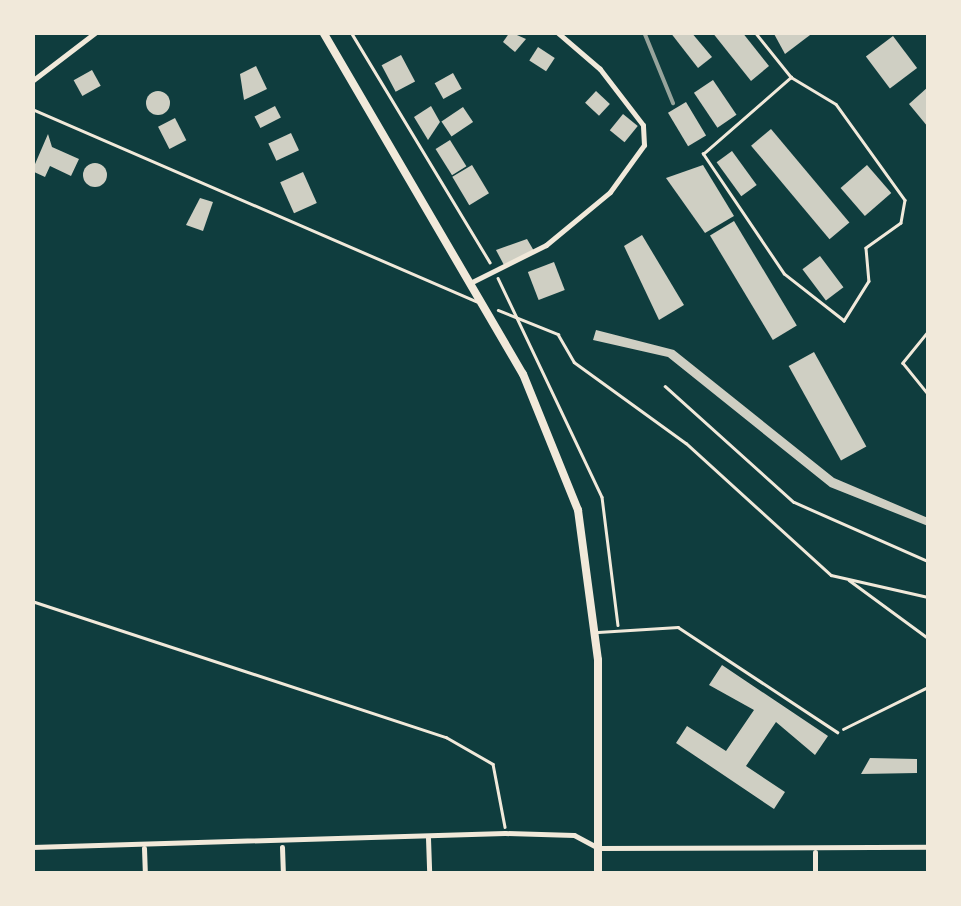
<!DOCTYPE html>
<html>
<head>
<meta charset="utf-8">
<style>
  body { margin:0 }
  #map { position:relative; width:961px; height:906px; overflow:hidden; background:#0f3d3e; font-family:"PT Sans",sans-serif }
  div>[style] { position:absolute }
  .building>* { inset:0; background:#cfcfc3; transform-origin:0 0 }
  .round { border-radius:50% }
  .path>* { height:2.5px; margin:-1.25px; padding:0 1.25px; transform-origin:1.25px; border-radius:1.25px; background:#f1e9da }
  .service>* { height:2.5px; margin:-1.25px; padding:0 1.25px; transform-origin:1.25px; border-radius:1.25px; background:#f1e9da }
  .minor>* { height:5px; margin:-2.5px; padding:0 2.5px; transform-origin:2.5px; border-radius:2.5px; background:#f1e9da }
  .secondary>* { height:8px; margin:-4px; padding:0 4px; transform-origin:4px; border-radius:4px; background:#f1e9da }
  .rail>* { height:4px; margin:-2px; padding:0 2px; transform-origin:2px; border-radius:2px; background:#97a49c }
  span { translate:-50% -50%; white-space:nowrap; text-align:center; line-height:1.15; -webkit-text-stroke:9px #f1e9da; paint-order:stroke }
  .frame { position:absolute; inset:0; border:35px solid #f1e9da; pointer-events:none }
</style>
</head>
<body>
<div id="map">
  <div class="building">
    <i style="clip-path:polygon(510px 32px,526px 39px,515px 52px,503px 42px)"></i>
    <i style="clip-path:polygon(670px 32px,691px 32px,712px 57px,698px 68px)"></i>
    <i style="clip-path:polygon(712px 32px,742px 32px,769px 66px,751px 81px)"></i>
    <i style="clip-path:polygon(773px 32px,814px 32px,785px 54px)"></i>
    <i style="left:893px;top:36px;width:40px;height:34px;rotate:53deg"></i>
    <i style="left:538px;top:47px;width:20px;height:16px;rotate:33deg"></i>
    <i style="left:401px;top:55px;width:30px;height:22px;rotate:62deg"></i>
    <i style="clip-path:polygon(256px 66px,267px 89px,244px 100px,240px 74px)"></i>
    <i style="left:92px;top:70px;width:18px;height:21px;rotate:61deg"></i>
    <i style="left:453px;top:73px;width:18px;height:21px;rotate:61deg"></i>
    <i style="left:713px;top:80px;width:42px;height:23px;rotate:56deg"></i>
    <i style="clip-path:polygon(928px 87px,928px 127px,909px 104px)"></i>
    <i class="round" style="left:146px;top:91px;width:24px;height:24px"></i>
    <i style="left:596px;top:91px;width:19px;height:16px;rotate:43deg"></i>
    <i style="left:686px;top:102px;width:39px;height:21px;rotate:59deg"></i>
    <i style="left:275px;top:106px;width:13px;height:23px;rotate:63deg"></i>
    <i style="clip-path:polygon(431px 106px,440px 122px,428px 140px,414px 117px)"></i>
    <i style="left:463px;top:107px;width:18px;height:26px;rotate:56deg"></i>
    <i style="left:623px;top:114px;width:19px;height:21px;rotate:39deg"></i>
    <i style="left:175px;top:118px;width:25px;height:19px;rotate:63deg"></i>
    <i style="left:771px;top:129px;width:122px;height:26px;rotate:50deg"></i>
    <i style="left:291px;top:133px;width:19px;height:25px;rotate:65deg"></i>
    <i style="clip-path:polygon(48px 134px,52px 147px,79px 159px,71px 176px,50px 166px,45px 177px,32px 171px)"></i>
    <i style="left:450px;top:140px;width:31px;height:17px;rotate:58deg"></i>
    <i style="left:732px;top:151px;width:42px;height:19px;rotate:54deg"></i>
    <i class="round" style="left:83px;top:163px;width:24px;height:24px"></i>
    <i style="left:472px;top:165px;width:33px;height:23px;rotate:59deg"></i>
    <i style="clip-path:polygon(703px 165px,734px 216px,705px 233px,666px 178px)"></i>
    <i style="left:867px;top:165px;width:37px;height:35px;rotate:49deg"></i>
    <i style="left:303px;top:172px;width:34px;height:25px;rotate:66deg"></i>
    <i style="clip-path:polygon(200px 198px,213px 202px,203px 231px,186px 225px)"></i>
    <i style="left:734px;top:221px;width:122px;height:28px;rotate:59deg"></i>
    <i style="clip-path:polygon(642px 235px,684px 305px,659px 320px,624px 246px)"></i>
    <i style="clip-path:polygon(527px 239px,534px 251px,505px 267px,496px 250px)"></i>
    <i style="left:820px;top:256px;width:39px;height:22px;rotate:53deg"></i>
    <i style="left:554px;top:262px;width:30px;height:28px;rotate:69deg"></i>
    <i style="clip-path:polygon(596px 330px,674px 350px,834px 478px,928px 518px,928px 526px,830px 487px,668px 357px,593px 340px)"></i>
    <i style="left:814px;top:352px;width:108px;height:29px;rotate:61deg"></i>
    <i style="clip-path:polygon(722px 665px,828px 736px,815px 755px,776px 722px,746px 766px,785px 792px,774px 809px,676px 743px,687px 726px,726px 751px,754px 710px,709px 685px)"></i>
    <i style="clip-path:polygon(870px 758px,917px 759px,917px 773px,861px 774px)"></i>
  </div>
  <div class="path">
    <i style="left:351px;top:32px;width:269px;rotate:58.9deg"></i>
    <i style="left:498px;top:278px;width:242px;rotate:64.6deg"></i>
    <i style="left:602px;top:497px;width:129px;rotate:82.9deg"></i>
    <i style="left:498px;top:310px;width:65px;rotate:21.8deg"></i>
    <i style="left:558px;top:334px;width:32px;rotate:60deg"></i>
    <i style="left:574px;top:362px;width:138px;rotate:35.9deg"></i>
    <i style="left:686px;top:443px;width:196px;rotate:42.3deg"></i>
    <i style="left:831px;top:575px;width:99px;rotate:12.8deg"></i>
    <i style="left:665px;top:386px;width:173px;rotate:42deg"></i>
    <i style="left:794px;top:502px;width:146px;rotate:23.8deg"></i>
    <i style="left:849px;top:580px;width:98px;rotate:36.3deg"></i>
    <i style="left:32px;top:601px;width:436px;rotate:18.2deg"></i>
    <i style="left:446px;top:737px;width:54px;rotate:29.9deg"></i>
    <i style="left:493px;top:764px;width:64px;rotate:79.2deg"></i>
    <i style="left:843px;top:729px;width:95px;rotate:-26.3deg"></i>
  </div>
  <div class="service">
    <i style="left:755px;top:32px;width:58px;rotate:51.3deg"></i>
    <i style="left:791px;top:77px;width:52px;rotate:31deg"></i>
    <i style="left:836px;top:104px;width:118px;rotate:54.3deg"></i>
    <i style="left:905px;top:200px;width:23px;rotate:100deg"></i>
    <i style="left:901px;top:223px;width:43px;rotate:144.5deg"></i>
    <i style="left:866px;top:248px;width:33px;rotate:85deg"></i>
    <i style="left:869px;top:281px;width:47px;rotate:122deg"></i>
    <i style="left:844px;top:321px;width:76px;rotate:-141.9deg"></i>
    <i style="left:784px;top:274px;width:145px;rotate:-124deg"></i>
    <i style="left:703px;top:154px;width:117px;rotate:-41.2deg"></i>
    <i style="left:32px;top:109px;width:484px;rotate:23.4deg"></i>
    <i style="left:928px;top:332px;width:40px;rotate:129deg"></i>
    <i style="left:903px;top:363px;width:40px;rotate:51deg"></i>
    <i style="left:598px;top:632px;width:80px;rotate:-3.6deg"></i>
    <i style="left:678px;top:627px;width:191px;rotate:33.4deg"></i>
  </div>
  <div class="minor">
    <i style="left:32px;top:81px;width:81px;rotate:-37.4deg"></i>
    <i style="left:470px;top:283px;width:85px;rotate:-26.6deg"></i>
    <i style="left:546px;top:245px;width:83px;rotate:-39.6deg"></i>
    <i style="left:610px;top:192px;width:58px;rotate:-54.1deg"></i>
    <i style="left:644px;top:145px;width:20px;rotate:-93deg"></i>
    <i style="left:643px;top:125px;width:71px;rotate:-127.5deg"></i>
    <i style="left:600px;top:69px;width:57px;rotate:-139.3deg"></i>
    <i style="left:428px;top:838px;width:36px;rotate:88deg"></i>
    <i style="left:32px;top:847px;width:473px;rotate:-1.7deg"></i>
    <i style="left:505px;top:833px;width:69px;rotate:1.7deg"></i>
    <i style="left:574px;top:835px;width:27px;rotate:28deg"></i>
    <i style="left:598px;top:848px;width:330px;rotate:-0.2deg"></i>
    <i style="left:282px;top:847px;width:27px;rotate:88deg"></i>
    <i style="left:144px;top:848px;width:26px;rotate:88deg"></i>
    <i style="left:815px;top:874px;width:22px;rotate:-90deg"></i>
  </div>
  <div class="secondary">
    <i style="left:323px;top:32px;width:396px;rotate:59.7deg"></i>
    <i style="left:523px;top:374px;width:147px;rotate:68deg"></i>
    <i style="left:578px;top:510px;width:151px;rotate:82.4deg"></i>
    <i style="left:598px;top:660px;width:214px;rotate:90deg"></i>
  </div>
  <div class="rail">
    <i style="left:644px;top:32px;width:77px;rotate:67.8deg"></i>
  </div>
  <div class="frame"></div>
</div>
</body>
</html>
